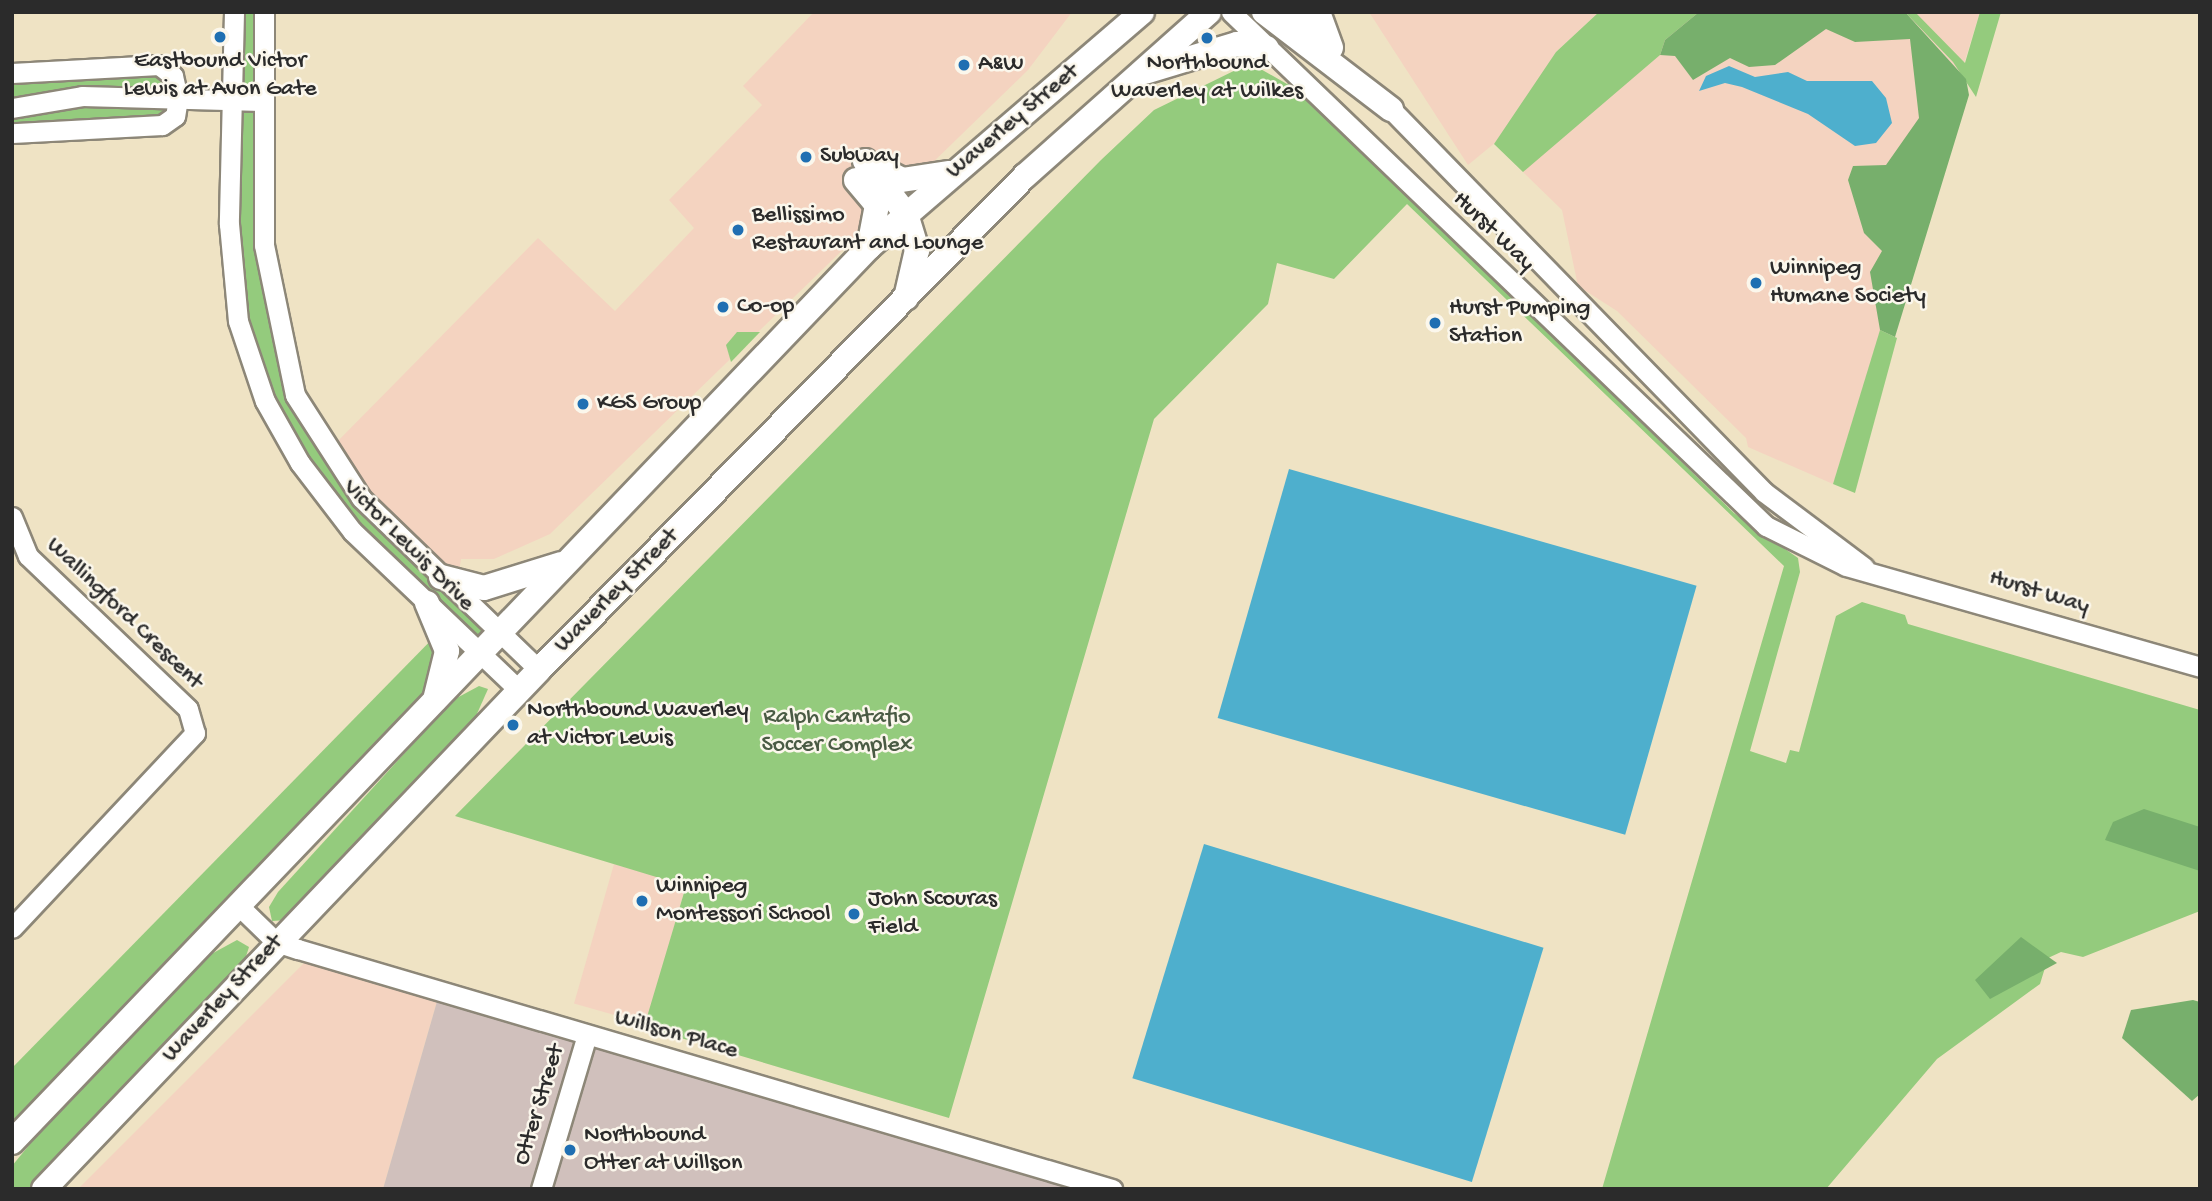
<!DOCTYPE html>
<html>
<head>
<meta charset="utf-8">
<style>
  body { margin:0 }
  #map { position:relative; width:2212px; height:1201px; overflow:hidden; background:#efe3c4; font-family:"Gochi Hand",sans-serif }
  div>[style] { position:absolute }
  .built>* { inset:0; background:#f4d3c0; transform-origin:0 0 }
  .industrial>* { inset:0; background:#d0c0bc }
  .green>* { inset:0; background:#94cb7d }
  .forest>* { inset:0; background:#77af6c }
  .water>* { inset:0; background:#4eafcd; transform-origin:0 0 }
  .roads { filter:drop-shadow(2px 0 #8d8778) drop-shadow(-2px 0 #8d8778) drop-shadow(0 2px #8d8778) drop-shadow(0 -2px #8d8778) }
  .minor>* { height:19px; margin:-9.5px; padding:0 9.5px; transform-origin:9.5px; border-radius:9.5px; background:#fff }
  .major>* { height:24px; margin:-12px; padding:0 12px; transform-origin:12px; border-radius:12px; background:#fff }
  .dots>* { width:19px; height:19px; translate:-50% -50%; box-sizing:border-box; border:4px solid #fbf7ec; border-radius:50% }
  span { translate:-50% -50%; white-space:nowrap; text-align:center; line-height:1.15; -webkit-text-stroke:5px #fbf7ec; paint-order:stroke }
  .poi-label { font-size:24px; color:#2b2b2b }
  .left { translate:0 -50%; text-align:left }
  .street-label { font-size:24px; color:#2b2b2b }
  .park-label { font-size:24px; color:#4a5b44 }
  .frame { position:absolute; inset:0; border:14px solid #2b2b2b; pointer-events:none }
</style>
</head>
<body>
<div id="map">
  <div class="built">
    <i style="clip-path:polygon(814px 12px,1072px 12px,1028px 70px,550px 534px,494px 559px,461px 559px,459px 572px,441px 577px,328px 451px,538px 238px,615px 311px,694px 228px,669px 200px,762px 105px,743px 86px)"></i>
    <i style="clip-path:polygon(1369px 12px,1599px 12px,1556px 52px,1502px 137px,1468px 165px)"></i>
    <i style="clip-path:polygon(1681px 12px,1980px 12px,1833px 484px,1748px 447px,1746px 438px,1617px 311px,1578px 286px,1562px 210px,1523px 172px)"></i>
    <i style="left:614px;top:864px;width:75px;height:145px;rotate:16deg"></i>
    <i style="clip-path:polygon(312px 955px,440px 991px,383px 1189px,78px 1189px)"></i>
  </div>
  <div class="industrial">
    <i style="clip-path:polygon(440px 991px,1112px 1189px,383px 1189px)"></i>
  </div>
  <div class="green">
    <i style="clip-path:polygon(234px 12px,264px 12px,277px 327px,328px 451px,501px 634px,483px 654px,315px 486px,238px 321px)"></i>
    <i style="clip-path:polygon(1599px 12px,1699px 12px,1665px 40px,1660px 55px,1523px 172px,1494px 144px,1556px 52px)"></i>
    <i style="clip-path:polygon(1905px 12px,1915px 12px,1965px 63px,1980px 12px,2001px 12px,1976px 97px,1953px 62px)"></i>
    <i style="clip-path:polygon(1250px 63px,1287px 84px,1291px 81px,1734px 513px,1798px 558px,1800px 572px,1750px 751px,1786px 763px,1790px 750px,1799px 752px,1836px 616px,1862px 602px,1905px 615px,1908px 624px,2200px 710px,2200px 911px,2083px 957px,2061px 952px,2048px 958px,2040px 984px,1937px 1059px,1826px 1189px,1602px 1189px,1784px 566px,1407px 204px,1334px 279px,1277px 263px,1268px 304px,1154px 419px,949px 1118px,644px 1027px,686px 886px,455px 816px,1101px 160px,1154px 110px)"></i>
    <i style="clip-path:polygon(159px 65px,173px 76px,175px 116px,12px 133px,12px 73px)"></i>
    <i style="clip-path:polygon(1880px 330px,1897px 338px,1855px 493px,1833px 484px)"></i>
    <i style="clip-path:polygon(737px 332px,760px 332px,731px 362px,726px 345px)"></i>
    <i style="clip-path:polygon(443px 628px,445px 674px,12px 1142px,12px 1068px)"></i>
    <i style="clip-path:polygon(479px 686px,488px 689px,476px 716px,287px 920px,272px 921px,269px 907px,278px 892px,453px 700px)"></i>
    <i style="clip-path:polygon(237px 940px,249px 947px,241px 972px,30px 1189px,12px 1189px,12px 1166px,65px 1101px,204px 958px)"></i>
  </div>
  <div class="forest">
    <i style="clip-path:polygon(1699px 12px,1905px 12px,1966px 79px,1969px 95px,1895px 337px,1880px 330px,1870px 272px,1882px 251px,1864px 233px,1848px 180px,1853px 166px,1886px 165px,1919px 118px,1910px 39px,1855px 42px,1826px 29px,1775px 65px,1749px 67px,1730px 58px,1693px 80px,1675px 56px,1660px 55px,1665px 40px)"></i>
    <i style="clip-path:polygon(2144px 809px,2200px 827px,2200px 871px,2105px 840px,2113px 822px)"></i>
    <i style="clip-path:polygon(2021px 937px,2057px 963px,1990px 999px,1975px 980px)"></i>
    <i style="clip-path:polygon(2193px 1000px,2200px 1002px,2200px 1094px,2192px 1101px,2122px 1038px,2131px 1010px)"></i>
  </div>
  <div class="water">
    <i style="clip-path:polygon(1729px 66px,1755px 77px,1788px 72px,1807px 81px,1872px 81px,1886px 98px,1892px 123px,1876px 143px,1855px 146px,1808px 114px,1742px 87px,1725px 83px,1699px 91px,1706px 76px)"></i>
    <i style="left:1289px;top:469px;width:424px;height:259px;rotate:16deg"></i>
    <i style="left:1204px;top:844px;width:355px;height:245px;rotate:17deg"></i>
  </div>
  <div class="roads">
    <div class="minor">
      <i style="left:234px;top:12px;width:212px;rotate:91.4deg"></i>
      <i style="left:229px;top:224px;width:97px;rotate:84.7deg"></i>
      <i style="left:238px;top:321px;width:84px;rotate:71.4deg"></i>
      <i style="left:265px;top:401px;width:71px;rotate:60.6deg"></i>
      <i style="left:300px;top:463px;width:86px;rotate:52.6deg"></i>
      <i style="left:352px;top:531px;width:231px;rotate:43.6deg"></i>
      <i style="left:264px;top:12px;width:233px;rotate:90deg"></i>
      <i style="left:264px;top:245px;width:153px;rotate:78.3deg"></i>
      <i style="left:295px;top:395px;width:122px;rotate:57.3deg"></i>
      <i style="left:361px;top:498px;width:248px;rotate:44deg"></i>
      <i style="left:1231px;top:12px;width:742px;rotate:43.85deg"></i>
      <i style="left:1766px;top:526px;width:89px;rotate:26.6deg"></i>
      <i style="left:1846px;top:566px;width:368px;rotate:15.9deg"></i>
      <i style="left:1294px;top:12px;width:47px;rotate:44.1deg"></i>
      <i style="left:12px;top:73px;width:147px;rotate:-3.1deg"></i>
      <i style="left:159px;top:65px;width:18px;rotate:38deg"></i>
      <i style="left:173px;top:76px;width:23px;rotate:77deg"></i>
      <i style="left:178px;top:98px;width:18px;rotate:99deg"></i>
      <i style="left:175px;top:116px;width:16px;rotate:145deg"></i>
      <i style="left:162px;top:125px;width:150px;rotate:176.9deg"></i>
      <i style="left:1381px;top:99px;width:549px;rotate:45.74deg"></i>
      <i style="left:1764px;top:492px;width:125px;rotate:36.9deg"></i>
      <i style="left:12px;top:108px;width:71px;rotate:-9.7deg"></i>
      <i style="left:82px;top:96px;width:179px;rotate:1.6deg"></i>
      <i style="left:12px;top:517px;width:42px;rotate:67.7deg"></i>
      <i style="left:28px;top:556px;width:221px;rotate:43.7deg"></i>
      <i style="left:188px;top:709px;width:25px;rotate:74deg"></i>
      <i style="left:195px;top:733px;width:267px;rotate:133.2deg"></i>
      <i style="left:239px;top:906px;width:52px;rotate:44.2deg"></i>
      <i style="left:276px;top:942px;width:23px;rotate:18deg"></i>
      <i style="left:298px;top:949px;width:849px;rotate:16.43deg"></i>
      <i style="left:541px;top:1189px;width:161px;rotate:-73.4deg"></i>
    </div>
    <div class="major">
      <i style="left:1264px;top:12px;width:160px;rotate:37.4deg"></i>
      <i style="left:1318px;top:12px;width:38px;rotate:70deg"></i>
      <i style="left:1148px;top:71px;width:93px;rotate:-16.9deg"></i>
      <i style="left:1237px;top:44px;width:30px;rotate:8deg"></i>
      <i style="left:865px;top:161px;width:67px;rotate:52.3deg"></i>
      <i style="left:906px;top:214px;width:38px;rotate:73deg"></i>
      <i style="left:917px;top:250px;width:49px;rotate:102.9deg"></i>
      <i style="left:875px;top:166px;width:30px;rotate:27deg"></i>
      <i style="left:902px;top:180px;width:48px;rotate:-8.5deg"></i>
      <i style="left:856px;top:180px;width:33px;rotate:50deg"></i>
      <i style="left:877px;top:205px;width:43px;rotate:100.8deg"></i>
      <i style="left:441px;top:577px;width:44px;rotate:14.3deg"></i>
      <i style="left:484px;top:588px;width:81px;rotate:-17.3deg"></i>
      <i style="left:427px;top:603px;width:52px;rotate:67.4deg"></i>
      <i style="left:447px;top:651px;width:50px;rotate:103.8deg"></i>
      <i style="left:12px;top:1142px;width:1239px;rotate:-46.24deg"></i>
      <i style="left:869px;top:247px;width:360px;rotate:-40.7deg"></i>
      <i style="left:44px;top:1189px;width:717px;rotate:-46.36deg"></i>
      <i style="left:539px;top:670px;width:693px;rotate:-45.47deg"></i>
      <i style="left:1025px;top:176px;width:246px;rotate:-41.7deg"></i>
    </div>
  </div>
  <div class="dots">
    <i style="left:220px;top:37px;background:#1f6fb2"></i>
    <i style="left:1207px;top:38px;background:#1f6fb2"></i>
    <i style="left:964px;top:65px;background:#1f6fb2"></i>
    <i style="left:806px;top:157px;background:#1f6fb2"></i>
    <i style="left:738px;top:230px;background:#1f6fb2"></i>
    <i style="left:1756px;top:283px;background:#1f6fb2"></i>
    <i style="left:723px;top:307px;background:#1f6fb2"></i>
    <i style="left:1435px;top:323px;background:#1f6fb2"></i>
    <i style="left:583px;top:404px;background:#1f6fb2"></i>
    <i style="left:513px;top:725px;background:#1f6fb2"></i>
    <i style="left:642px;top:901px;background:#1f6fb2"></i>
    <i style="left:854px;top:914px;background:#1f6fb2"></i>
    <i style="left:570px;top:1150px;background:#1f6fb2"></i>
  </div>
  <div class="poi-label">
    <span style="left:220px;top:76px">Eastbound Victor<br>Lewis at Avon Gate</span>
    <span style="left:1207px;top:78px">Northbound<br>Waverley at Wilkes</span>
    <span class="left" style="left:978px;top:65px">A&amp;W</span>
    <span class="left" style="left:820px;top:157px">Subway</span>
    <span class="left" style="left:752px;top:230px">Bellissimo<br>Restaurant and Lounge</span>
    <span class="left" style="left:1770px;top:283px">Winnipeg<br>Humane Society</span>
    <span class="left" style="left:737px;top:307px">Co-op</span>
    <span class="left" style="left:1449px;top:323px">Hurst Pumping<br>Station</span>
    <span class="left" style="left:597px;top:404px">KGS Group</span>
    <span class="left" style="left:527px;top:725px">Northbound Waverley<br>at Victor Lewis</span>
    <span class="left" style="left:656px;top:901px">Winnipeg<br>Montessori School</span>
    <span class="left" style="left:868px;top:914px">John Scouras<br>Field</span>
    <span class="left" style="left:584px;top:1150px">Northbound<br>Otter at Willson</span>
  </div>
  <div class="street-label">
    <span style="left:1013px;top:122px;rotate:-40deg">Waverley Street</span>
    <span style="left:1493px;top:232px;rotate:44deg">Hurst Way</span>
    <span style="left:408px;top:546px;rotate:45deg">Victor Lewis Drive</span>
    <span style="left:617px;top:591px;rotate:-45deg">Waverley Street</span>
    <span style="left:2039px;top:593px;rotate:17deg">Hurst Way</span>
    <span style="left:124px;top:614px;rotate:44deg">Wallingford Crescent</span>
    <span style="left:223px;top:999px;rotate:-47deg">Waverley Street</span>
    <span style="left:676px;top:1035px;rotate:16deg">Willson Place</span>
    <span style="left:540px;top:1105px;rotate:-73deg">Otter Street</span>
  </div>
  <div class="park-label">
    <span style="left:837px;top:732px">Ralph Cantafio<br>Soccer Complex</span>
  </div>
  <div class="frame"></div>
</div>
</body>
</html>
